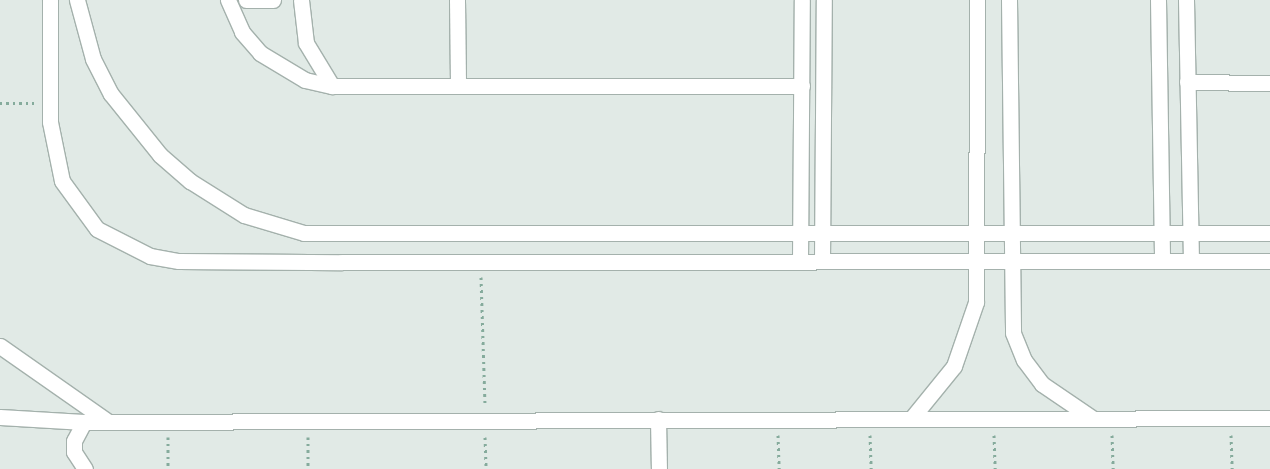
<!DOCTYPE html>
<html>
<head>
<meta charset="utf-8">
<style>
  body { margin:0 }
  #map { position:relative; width:1270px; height:469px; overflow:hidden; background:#e1eae6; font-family:"PT Sans",sans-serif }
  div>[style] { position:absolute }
  .path>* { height:3px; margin-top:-1.5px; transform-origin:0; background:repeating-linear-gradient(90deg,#85ab9c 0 2.5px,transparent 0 6.5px) }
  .roads { filter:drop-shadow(1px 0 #a4b1ac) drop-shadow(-1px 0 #a4b1ac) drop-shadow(0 1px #a4b1ac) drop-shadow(0 -1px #a4b1ac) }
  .street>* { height:15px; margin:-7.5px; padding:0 7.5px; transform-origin:7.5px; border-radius:7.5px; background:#fff }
  .secondary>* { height:15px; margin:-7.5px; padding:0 7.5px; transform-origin:7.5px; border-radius:7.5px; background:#fff }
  span { translate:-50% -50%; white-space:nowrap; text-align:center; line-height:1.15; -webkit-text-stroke:4px #f1f7f4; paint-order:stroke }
</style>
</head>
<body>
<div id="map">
  <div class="path">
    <i style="left:0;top:103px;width:34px"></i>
    <i style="left:481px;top:277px;width:129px;rotate:88.2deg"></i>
    <i style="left:778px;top:435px;width:34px;rotate:88deg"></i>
    <i style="left:870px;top:435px;width:34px;rotate:88deg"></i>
    <i style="left:994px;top:435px;width:34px;rotate:88deg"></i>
    <i style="left:1112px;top:435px;width:34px;rotate:88deg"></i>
    <i style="left:1231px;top:435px;width:34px;rotate:88deg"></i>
    <i style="left:168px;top:437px;width:32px;rotate:90deg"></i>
    <i style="left:308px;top:437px;width:32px;rotate:90deg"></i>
    <i style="left:485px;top:437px;width:32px;rotate:88deg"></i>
  </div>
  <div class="roads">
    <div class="street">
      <i style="left:50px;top:0;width:122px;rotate:90deg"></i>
      <i style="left:50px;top:122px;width:60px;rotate:78.5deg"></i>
      <i style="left:62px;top:181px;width:59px;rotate:53.9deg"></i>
      <i style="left:97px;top:229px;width:59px;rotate:27deg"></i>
      <i style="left:150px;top:256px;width:29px;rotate:10deg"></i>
      <i style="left:179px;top:261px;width:163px;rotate:0.4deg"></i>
      <i style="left:342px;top:262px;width:928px;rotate:-0.06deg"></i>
      <i style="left:77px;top:0;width:61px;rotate:74.8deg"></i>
      <i style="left:93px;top:59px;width:39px;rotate:63deg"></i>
      <i style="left:111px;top:94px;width:78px;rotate:51.2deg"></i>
      <i style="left:160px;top:155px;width:40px;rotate:41deg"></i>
      <i style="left:190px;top:181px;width:64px;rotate:32.2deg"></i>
      <i style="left:244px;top:215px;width:63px;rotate:16.7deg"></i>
      <i style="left:304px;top:233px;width:966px"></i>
      <i style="left:228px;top:0;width:35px;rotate:66deg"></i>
      <i style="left:242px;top:32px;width:28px;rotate:49deg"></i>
      <i style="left:260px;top:53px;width:52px;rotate:31deg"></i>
      <i style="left:305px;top:80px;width:28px;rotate:13deg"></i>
      <i style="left:332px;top:86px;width:470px"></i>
      <i style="left:246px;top:0;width:27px"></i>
      <i style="left:301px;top:0;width:43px;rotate:83.4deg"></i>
      <i style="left:306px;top:43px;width:50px;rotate:58.8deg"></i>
      <i style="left:457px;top:0;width:86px;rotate:89.3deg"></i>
      <i style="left:1009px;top:0;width:333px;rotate:89.3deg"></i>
      <i style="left:1013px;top:333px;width:29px;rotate:68deg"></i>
      <i style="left:1024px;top:360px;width:30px;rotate:53deg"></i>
      <i style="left:1042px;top:384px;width:60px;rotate:34.2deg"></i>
      <i style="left:1158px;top:0;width:261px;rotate:89.1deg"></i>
      <i style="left:1186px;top:0;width:261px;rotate:88.9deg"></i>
      <i style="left:1187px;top:82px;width:83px;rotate:0.7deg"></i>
      <i style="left:800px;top:261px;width:261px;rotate:-89.6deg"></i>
      <i style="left:822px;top:261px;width:261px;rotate:-89.6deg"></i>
      <i style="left:0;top:346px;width:131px;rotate:35deg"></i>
      <i style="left:911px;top:419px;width:68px;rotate:-50.9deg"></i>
      <i style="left:954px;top:366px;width:68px;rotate:-71deg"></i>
      <i style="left:976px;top:302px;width:302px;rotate:-89.8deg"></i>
    </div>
    <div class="secondary">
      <i style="left:0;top:417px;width:84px;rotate:3.4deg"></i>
      <i style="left:84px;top:422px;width:1186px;rotate:-0.19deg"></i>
      <i style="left:658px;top:419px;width:50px;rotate:88.9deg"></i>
      <i style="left:84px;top:422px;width:21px;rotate:118deg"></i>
      <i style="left:74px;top:441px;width:11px;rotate:90deg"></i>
      <i style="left:74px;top:452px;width:20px;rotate:57deg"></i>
    </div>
  </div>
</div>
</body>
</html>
